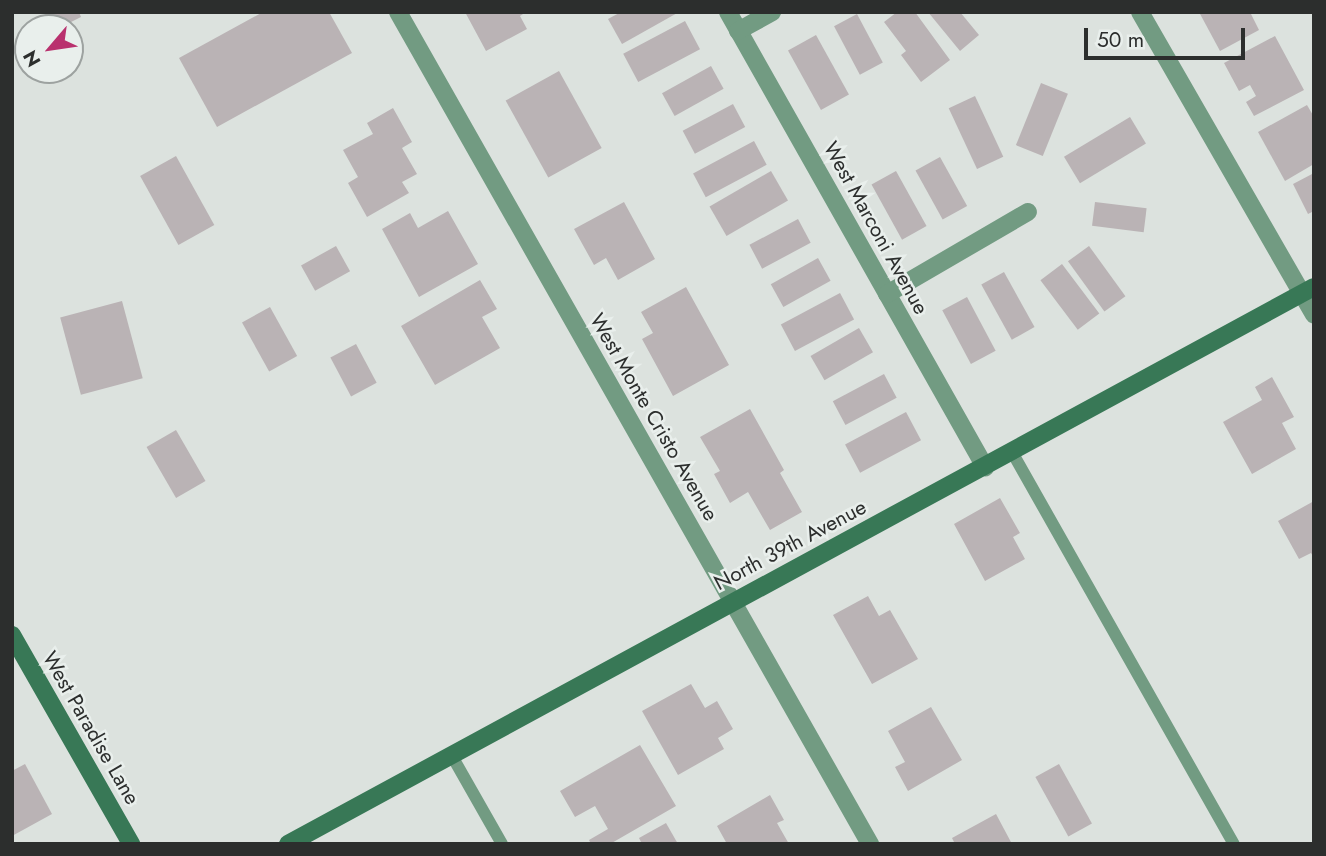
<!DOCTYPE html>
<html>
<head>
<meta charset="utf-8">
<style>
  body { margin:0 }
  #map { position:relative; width:1326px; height:856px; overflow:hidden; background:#dce2de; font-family:Jost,sans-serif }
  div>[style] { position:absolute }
  .building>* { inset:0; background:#bab3b5; transform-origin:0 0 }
  .lane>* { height:12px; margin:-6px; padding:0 6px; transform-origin:6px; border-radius:6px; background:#729b82 }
  .street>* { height:18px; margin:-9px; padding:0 9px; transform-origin:9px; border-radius:9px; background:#729b82 }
  .secondary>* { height:18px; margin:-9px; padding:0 9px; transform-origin:9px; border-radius:9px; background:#387856 }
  span { translate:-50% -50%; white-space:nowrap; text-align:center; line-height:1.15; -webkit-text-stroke:5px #e9efec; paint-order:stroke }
  .street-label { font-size:21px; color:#2c2e2d }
  .frame { position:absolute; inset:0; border:14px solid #2c2e2d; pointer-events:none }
  .north { position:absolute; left:14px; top:14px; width:70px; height:70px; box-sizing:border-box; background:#e9efec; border:2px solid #9da2a0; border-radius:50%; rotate:241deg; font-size:19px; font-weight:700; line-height:28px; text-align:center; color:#2c2e2d }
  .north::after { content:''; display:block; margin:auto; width:24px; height:32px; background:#b9316e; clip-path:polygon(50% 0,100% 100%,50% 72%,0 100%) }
  .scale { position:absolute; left:1084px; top:28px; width:161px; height:32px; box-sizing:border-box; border:4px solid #2c2e2d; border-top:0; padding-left:9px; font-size:21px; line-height:24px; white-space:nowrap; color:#2c2e2d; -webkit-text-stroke:5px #e9efec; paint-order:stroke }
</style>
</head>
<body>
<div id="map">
  <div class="building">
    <i style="clip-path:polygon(44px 12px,79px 12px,81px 17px,59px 28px,52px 28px)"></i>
    <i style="clip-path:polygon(263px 12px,329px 12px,352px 53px,217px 127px,179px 58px)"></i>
    <i style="clip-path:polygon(465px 12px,526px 12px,520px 16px,527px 29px,486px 51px)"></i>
    <i style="clip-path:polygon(621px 12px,679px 12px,622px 44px,608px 19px)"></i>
    <i style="clip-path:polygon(897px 12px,915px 12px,950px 60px,921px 82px,901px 55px,906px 51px,884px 22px)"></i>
    <i style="clip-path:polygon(928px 12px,960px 12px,979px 35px,960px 51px)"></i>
    <i style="clip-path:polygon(1199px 12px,1250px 12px,1259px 30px,1220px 51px)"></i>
    <i style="left:857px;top:14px;width:55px;height:26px;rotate:62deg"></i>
    <i style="left:685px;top:21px;width:32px;height:70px;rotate:62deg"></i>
    <i style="left:816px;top:35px;width:68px;height:32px;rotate:61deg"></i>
    <i style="clip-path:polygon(1275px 36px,1304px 90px,1254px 116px,1246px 102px,1256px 96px,1250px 85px,1239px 91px,1224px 63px)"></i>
    <i style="left:711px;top:66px;width:26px;height:56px;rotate:61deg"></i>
    <i style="left:559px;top:71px;width:88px;height:61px;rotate:61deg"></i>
    <i style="left:1041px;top:83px;width:29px;height:67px;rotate:22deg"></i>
    <i style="left:975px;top:96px;width:67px;height:29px;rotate:65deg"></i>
    <i style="left:733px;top:104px;width:26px;height:57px;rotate:62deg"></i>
    <i style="clip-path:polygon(1307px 105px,1314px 117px,1314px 164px,1285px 181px,1258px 132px)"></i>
    <i style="clip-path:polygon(393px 108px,412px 142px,402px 148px,417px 174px,402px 182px,409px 193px,367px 217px,348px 183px,358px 177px,343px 150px,373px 134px,367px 123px)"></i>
    <i style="left:1130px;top:117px;width:31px;height:77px;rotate:59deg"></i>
    <i style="left:754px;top:141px;width:27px;height:69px;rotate:62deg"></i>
    <i style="left:176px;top:156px;width:79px;height:41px;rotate:61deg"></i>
    <i style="left:940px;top:157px;width:56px;height:28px;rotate:61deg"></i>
    <i style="left:771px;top:171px;width:34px;height:71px;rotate:60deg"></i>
    <i style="left:896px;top:171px;width:63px;height:28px;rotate:61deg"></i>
    <i style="clip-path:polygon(1314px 173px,1314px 211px,1308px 214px,1293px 184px)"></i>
    <i style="clip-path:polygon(624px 202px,655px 259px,618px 280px,606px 258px,594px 265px,574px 229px)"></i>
    <i style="left:1095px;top:202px;width:52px;height:24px;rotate:7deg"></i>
    <i style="clip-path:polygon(448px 211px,478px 264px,419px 297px,382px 229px,410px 213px,418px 228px)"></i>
    <i style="left:798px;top:219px;width:27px;height:55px;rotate:62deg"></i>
    <i style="left:336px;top:246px;width:29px;height:40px;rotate:61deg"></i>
    <i style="left:1089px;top:246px;width:62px;height:26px;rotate:54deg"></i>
    <i style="left:818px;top:258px;width:26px;height:54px;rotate:61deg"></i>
    <i style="left:1062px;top:264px;width:62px;height:27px;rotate:53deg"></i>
    <i style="left:1004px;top:272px;width:63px;height:26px;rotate:61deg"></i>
    <i style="clip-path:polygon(480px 280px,497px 309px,482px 317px,500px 348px,435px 385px,401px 326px)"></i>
    <i style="clip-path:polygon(686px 287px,729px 365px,673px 396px,642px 339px,653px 333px,641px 312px)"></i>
    <i style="left:840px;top:293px;width:30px;height:67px;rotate:62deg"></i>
    <i style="left:967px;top:297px;width:61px;height:28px;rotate:62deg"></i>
    <i style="left:122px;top:301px;width:80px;height:64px;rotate:75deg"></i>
    <i style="left:270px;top:307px;width:56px;height:32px;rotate:61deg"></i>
    <i style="left:859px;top:328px;width:28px;height:56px;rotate:60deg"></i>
    <i style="left:356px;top:344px;width:44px;height:29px;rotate:62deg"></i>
    <i style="left:884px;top:374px;width:27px;height:58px;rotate:62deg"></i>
    <i style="clip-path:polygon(1272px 377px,1294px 417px,1282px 423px,1296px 449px,1252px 474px,1223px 422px,1262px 400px,1255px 387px)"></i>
    <i style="clip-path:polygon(750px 409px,784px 470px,780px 473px,802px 512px,770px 530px,748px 492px,730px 503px,714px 474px,720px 471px,700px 437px)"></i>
    <i style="left:906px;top:412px;width:32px;height:69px;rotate:62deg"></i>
    <i style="left:176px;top:430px;width:59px;height:34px;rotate:60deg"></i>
    <i style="clip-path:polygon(1000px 498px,1020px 533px,1013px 537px,1025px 559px,985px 581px,954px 524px)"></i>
    <i style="clip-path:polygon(1314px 501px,1314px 558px,1311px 553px,1299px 559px,1278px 521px)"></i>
    <i style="clip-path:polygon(868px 596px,879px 616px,890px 610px,918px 659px,872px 684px,833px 615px)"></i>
    <i style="clip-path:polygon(691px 684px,705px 708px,717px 701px,733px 729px,718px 738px,724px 749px,678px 775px,642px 711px)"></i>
    <i style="clip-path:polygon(931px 707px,962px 760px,908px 791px,895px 767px,905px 762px,888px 731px)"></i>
    <i style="clip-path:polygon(640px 745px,676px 806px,610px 844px,591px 844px,589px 840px,608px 829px,595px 806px,575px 817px,560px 791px)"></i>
    <i style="clip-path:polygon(25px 764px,52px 814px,12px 836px,12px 771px)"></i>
    <i style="left:1059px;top:764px;width:68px;height:27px;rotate:61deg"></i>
    <i style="clip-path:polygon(770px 795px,784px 820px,777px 823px,789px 844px,727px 844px,717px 826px)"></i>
    <i style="clip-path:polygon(996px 814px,1012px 844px,955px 844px,952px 838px)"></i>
    <i style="clip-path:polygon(666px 823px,678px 844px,642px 844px,639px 838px)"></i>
  </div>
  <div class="lane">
    <i style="left:1012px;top:452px;width:450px;rotate:60.5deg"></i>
    <i style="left:452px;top:756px;width:101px;rotate:60.4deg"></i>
  </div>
  <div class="street">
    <i style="left:398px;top:12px;width:957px;rotate:60.43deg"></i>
    <i style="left:728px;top:12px;width:523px;rotate:60.54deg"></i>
    <i style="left:1140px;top:12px;width:349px;rotate:60.1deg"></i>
    <i style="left:738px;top:31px;width:39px;rotate:-29deg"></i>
    <i style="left:887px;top:294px;width:163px;rotate:-30.2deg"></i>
  </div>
  <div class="secondary">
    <i style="left:12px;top:635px;width:241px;rotate:60.3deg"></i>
    <i style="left:288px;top:844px;width:1167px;rotate:-28.5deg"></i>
  </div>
  <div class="street-label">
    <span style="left:876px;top:228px;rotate:61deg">West Marconi Avenue</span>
    <span style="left:654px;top:417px;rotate:60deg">West Monte Cristo Avenue</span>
    <span style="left:790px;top:545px;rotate:-28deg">North 39th Avenue</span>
    <span style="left:91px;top:728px;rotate:60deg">West Paradise Lane</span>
  </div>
  <div class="frame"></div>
  <div class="north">N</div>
  <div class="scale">50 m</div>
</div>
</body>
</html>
